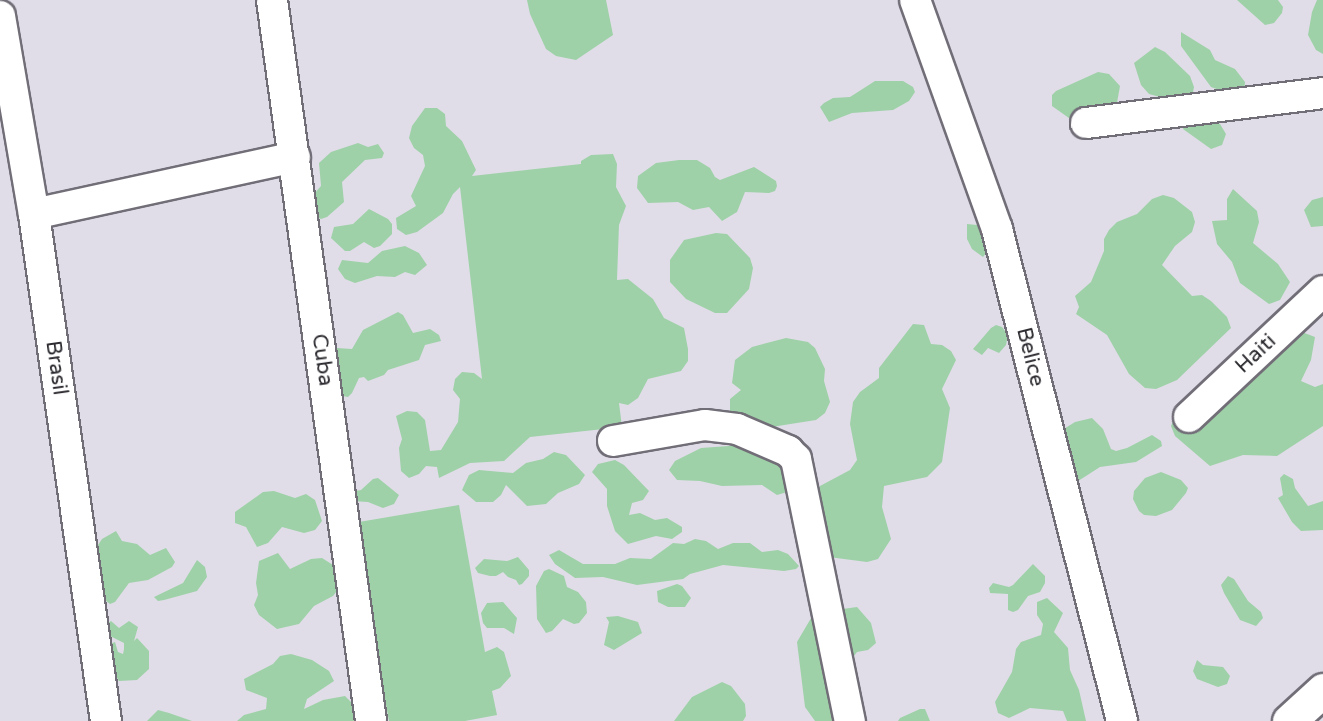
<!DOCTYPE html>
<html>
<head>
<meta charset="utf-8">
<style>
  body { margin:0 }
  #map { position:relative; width:1323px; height:721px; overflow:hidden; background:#e0dde8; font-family:"Varela Round",sans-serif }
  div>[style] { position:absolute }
  .green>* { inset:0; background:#9fd1a8 }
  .roads { filter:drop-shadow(2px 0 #726e78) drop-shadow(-2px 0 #726e78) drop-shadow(0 2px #726e78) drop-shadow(0 -2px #726e78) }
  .minor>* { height:30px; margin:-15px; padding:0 15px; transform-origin:15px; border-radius:15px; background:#fff }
  .tertiary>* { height:33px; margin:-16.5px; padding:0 16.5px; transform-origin:16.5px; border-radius:16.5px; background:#fff }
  span { translate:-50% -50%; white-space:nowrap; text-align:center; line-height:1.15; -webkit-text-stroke:6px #fff; paint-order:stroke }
  .street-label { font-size:21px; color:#29272c }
</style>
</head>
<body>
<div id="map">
  <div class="green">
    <i style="clip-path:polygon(527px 0,606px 0,613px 35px,576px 60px,556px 56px,546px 49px,530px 14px)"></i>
    <i style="clip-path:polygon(1237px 0,1278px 0,1283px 7px,1282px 13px,1274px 23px,1265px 25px)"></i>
    <i style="clip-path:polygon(1317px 0,1323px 0,1323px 54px,1316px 50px,1308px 35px,1312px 12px)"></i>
    <i style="clip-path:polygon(1181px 32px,1210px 50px,1215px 60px,1235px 69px,1245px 82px,1244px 94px,1228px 93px,1211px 87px,1181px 46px)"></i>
    <i style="clip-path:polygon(1155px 47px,1165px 52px,1190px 76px,1194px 87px,1192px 98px,1181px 103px,1149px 94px,1141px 85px,1134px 63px)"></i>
    <i style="clip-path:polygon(1098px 72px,1109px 74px,1120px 86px,1117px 103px,1113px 106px,1076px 123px,1052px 106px,1052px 95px,1056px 91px)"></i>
    <i style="clip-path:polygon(875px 81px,903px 81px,913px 87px,915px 92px,909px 101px,893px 110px,852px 113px,829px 122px,820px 107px,824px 103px,833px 98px,850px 97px)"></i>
    <i style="clip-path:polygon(425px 108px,437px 108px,445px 114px,446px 126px,462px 141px,476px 170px,472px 176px,581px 164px,581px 161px,591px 155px,613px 154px,617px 164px,616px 187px,626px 206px,619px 225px,617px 280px,628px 279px,653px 299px,664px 318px,684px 328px,688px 349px,688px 361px,681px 371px,648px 379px,638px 398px,628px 405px,619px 403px,622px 427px,530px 437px,504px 461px,470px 463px,439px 478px,437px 467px,426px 466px,419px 474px,409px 478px,401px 471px,399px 448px,402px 439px,396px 416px,407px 411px,417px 412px,425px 420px,430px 451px,441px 450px,458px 422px,460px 399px,453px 390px,455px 379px,462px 372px,474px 373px,482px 379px,460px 187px,453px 194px,443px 213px,417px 232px,406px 235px,397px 229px,396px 218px,416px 206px,411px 196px,425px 166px,423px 155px,414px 148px,409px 138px,412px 126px)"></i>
    <i style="clip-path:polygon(1191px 111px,1220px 124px,1226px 134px,1222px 145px,1211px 149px,1183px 129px)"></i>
    <i style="clip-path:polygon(358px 143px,368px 147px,378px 144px,384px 153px,382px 158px,365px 160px,342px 182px,344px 202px,327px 217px,321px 219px,317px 217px,314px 194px,321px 186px,319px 163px,331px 152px)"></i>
    <i style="clip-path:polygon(679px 160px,697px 160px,710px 168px,715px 177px,720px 180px,754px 167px,776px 181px,777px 186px,775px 191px,769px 193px,745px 192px,737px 212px,722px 221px,709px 207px,693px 210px,678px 202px,648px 203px,637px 188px,638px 176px,656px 163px)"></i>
    <i style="clip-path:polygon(1233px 189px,1257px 211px,1259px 222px,1253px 243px,1278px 264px,1290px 282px,1280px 300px,1269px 304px,1240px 283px,1232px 262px,1217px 244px,1212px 221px,1227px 220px,1227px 199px)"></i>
    <i style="clip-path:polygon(1163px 195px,1174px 198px,1192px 212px,1195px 222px,1192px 232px,1175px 246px,1162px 265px,1192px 296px,1202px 295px,1211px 301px,1227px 317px,1231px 328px,1177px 380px,1156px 389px,1145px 388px,1129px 374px,1107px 335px,1076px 314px,1079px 307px,1075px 296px,1091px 282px,1104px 251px,1104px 239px,1109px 230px,1117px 222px,1137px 214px,1152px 199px)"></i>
    <i style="clip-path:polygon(1323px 197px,1323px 226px,1311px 227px,1304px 210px,1312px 200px)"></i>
    <i style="clip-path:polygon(369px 209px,388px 219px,392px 224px,392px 234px,380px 246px,374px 248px,364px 242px,350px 251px,345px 251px,331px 238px,334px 227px,353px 224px)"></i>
    <i style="clip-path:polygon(967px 224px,977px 225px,988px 237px,989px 249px,983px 257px,972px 249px,967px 239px)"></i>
    <i style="clip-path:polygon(716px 233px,727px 234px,750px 258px,753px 268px,749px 289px,727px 313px,715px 313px,686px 299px,670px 282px,670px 260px,684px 240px)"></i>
    <i style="clip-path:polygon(405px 246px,419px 253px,427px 265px,415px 275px,405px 272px,395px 277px,377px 276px,355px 283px,345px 279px,338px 269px,342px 260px,368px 263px,382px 251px)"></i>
    <i style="clip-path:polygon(398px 312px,403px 315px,413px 333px,430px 329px,439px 335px,441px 341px,425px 345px,419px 360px,388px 370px,384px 375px,368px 381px,364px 377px,359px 378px,352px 393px,348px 397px,343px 396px,339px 392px,336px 362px,337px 348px,352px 349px,363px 330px)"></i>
    <i style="clip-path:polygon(913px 324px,924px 325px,931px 344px,942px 345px,951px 351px,956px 360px,942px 389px,950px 408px,942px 462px,927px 477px,884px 486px,882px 507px,891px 539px,878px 559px,867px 562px,821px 556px,804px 515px,820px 486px,850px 470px,857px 460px,850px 424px,853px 402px,860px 392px,879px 378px,879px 368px)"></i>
    <i style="clip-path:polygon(996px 325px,1002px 327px,1008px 335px,1006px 345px,999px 353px,988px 348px,982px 355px,973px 349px,991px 328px)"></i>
    <i style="clip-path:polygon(1294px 329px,1315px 337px,1311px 360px,1301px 381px,1315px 387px,1323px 384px,1323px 426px,1277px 456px,1243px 455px,1210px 466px,1175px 436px,1171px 426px,1180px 405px,1215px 378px)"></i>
    <i style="clip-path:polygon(786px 338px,808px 342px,815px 348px,825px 369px,824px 381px,830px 402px,825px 413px,816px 420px,759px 429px,747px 426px,730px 411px,730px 399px,741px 390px,732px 383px,735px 360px,752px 347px)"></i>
    <i style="clip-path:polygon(1092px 418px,1103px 429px,1111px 449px,1116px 451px,1127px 448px,1152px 435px,1161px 441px,1162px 446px,1136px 462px,1100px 467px,1075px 483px,1059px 432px,1075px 422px)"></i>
    <i style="clip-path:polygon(742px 445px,779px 462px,798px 480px,794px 490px,777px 495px,762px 485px,722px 486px,700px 481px,677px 480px,669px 470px,675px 461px,701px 448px)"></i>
    <i style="clip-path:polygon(554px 452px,566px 455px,585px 475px,579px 484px,558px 493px,546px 504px,527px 506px,506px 485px,501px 495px,493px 502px,476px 502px,462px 490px,469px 475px,479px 470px,513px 473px,526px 463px,543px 459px)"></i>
    <i style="clip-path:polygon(615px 460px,624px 465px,649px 491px,643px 500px,632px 503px,629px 515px,640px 513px,655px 520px,667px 518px,682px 527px,682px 532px,672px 539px,656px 536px,628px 544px,615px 531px,607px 506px,607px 489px,592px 472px,598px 464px)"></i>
    <i style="clip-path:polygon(1161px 472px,1181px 480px,1188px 488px,1186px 493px,1172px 510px,1156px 516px,1144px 515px,1139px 511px,1133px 499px,1134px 491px,1145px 478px)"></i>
    <i style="clip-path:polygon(1284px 474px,1293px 479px,1295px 488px,1308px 506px,1323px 501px,1323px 530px,1301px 531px,1292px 522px,1278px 498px,1283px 495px,1280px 478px)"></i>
    <i style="clip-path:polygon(378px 478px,399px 495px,394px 504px,383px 508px,368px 502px,351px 501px,350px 492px,361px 490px,373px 479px)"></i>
    <i style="clip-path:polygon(274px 491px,295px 498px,306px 494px,315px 500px,322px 521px,315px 530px,304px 533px,282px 527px,268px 543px,257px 547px,246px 527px,235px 523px,235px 512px,263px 492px)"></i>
    <i style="clip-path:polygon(459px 505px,485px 652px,497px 647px,504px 652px,511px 676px,500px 688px,492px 691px,497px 715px,465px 721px,389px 721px,353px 523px)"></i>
    <i style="clip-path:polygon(116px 531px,122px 541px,137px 544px,150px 555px,166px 548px,175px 562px,172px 567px,148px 580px,129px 583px,115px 602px,110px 604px,101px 597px,96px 548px,102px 539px)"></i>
    <i style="clip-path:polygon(695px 539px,706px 541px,718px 549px,733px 543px,750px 543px,762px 552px,778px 550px,788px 554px,799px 566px,796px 569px,784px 571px,723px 565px,690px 574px,683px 579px,637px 585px,603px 577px,575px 578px,555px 564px,549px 555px,559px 550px,583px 564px,615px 564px,630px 558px,651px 559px,673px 543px,684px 544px)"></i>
    <i style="clip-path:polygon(278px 553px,290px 569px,311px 559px,322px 558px,333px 565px,340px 587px,333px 596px,314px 606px,299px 624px,277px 629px,259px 615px,254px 605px,258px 595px,256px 583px,259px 561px)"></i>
    <i style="clip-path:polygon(518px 557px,529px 570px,529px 576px,522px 584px,519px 585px,516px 580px,508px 577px,503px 572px,496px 576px,490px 576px,478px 573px,475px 568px,484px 559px,507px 561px)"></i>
    <i style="clip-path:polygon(197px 560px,205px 567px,207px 577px,197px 591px,164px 600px,158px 601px,154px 597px,183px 583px)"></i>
    <i style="clip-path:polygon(1033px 564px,1045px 576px,1045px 583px,1040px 592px,1028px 596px,1018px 610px,1013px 612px,1008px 610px,1008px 594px,990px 593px,989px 588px,993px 583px,1009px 587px,1013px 585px)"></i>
    <i style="clip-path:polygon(549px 569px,564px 576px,567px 587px,578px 592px,586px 602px,587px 613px,579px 623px,574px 624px,563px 619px,552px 631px,546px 633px,537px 619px,536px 586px,544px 571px)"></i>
    <i style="clip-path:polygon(1228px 576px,1234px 579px,1248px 601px,1261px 612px,1263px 618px,1256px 626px,1240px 620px,1224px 593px,1221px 585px)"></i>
    <i style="clip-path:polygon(677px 584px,682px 586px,691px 598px,685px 607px,668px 607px,658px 602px,657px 591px)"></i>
    <i style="clip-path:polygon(1047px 598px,1063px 613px,1054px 632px,1068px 648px,1070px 670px,1079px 690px,1086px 721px,1067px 721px,1063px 711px,1030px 708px,1009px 718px,998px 713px,995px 702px,1012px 672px,1016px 649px,1021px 642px,1041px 635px,1043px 624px,1037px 615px,1037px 602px)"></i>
    <i style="clip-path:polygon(503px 602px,517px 618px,514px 634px,504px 628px,487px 628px,483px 623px,481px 613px,487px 603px)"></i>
    <i style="clip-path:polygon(857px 607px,871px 623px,876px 643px,868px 650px,857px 652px,851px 660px,840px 721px,815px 721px,805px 707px,797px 642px,814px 613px)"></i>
    <i style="clip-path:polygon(618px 616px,638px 622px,642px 633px,614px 650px,604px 645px,609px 622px,606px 617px)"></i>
    <i style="clip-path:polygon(111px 621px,119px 628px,129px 621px,138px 627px,134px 641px,137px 638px,149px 651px,149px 669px,137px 680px,119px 681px,107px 662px,110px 644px,115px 642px,118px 652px,123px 654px,124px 649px,124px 643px,108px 635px,107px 624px)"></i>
    <i style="clip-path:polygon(291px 654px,312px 660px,329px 671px,334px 681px,307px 699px,304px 709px,323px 700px,345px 696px,352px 703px,360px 721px,237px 721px,244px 715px,266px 709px,267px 698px,246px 690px,244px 679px,273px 664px,280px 656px)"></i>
    <i style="clip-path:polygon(1197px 660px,1203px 665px,1223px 667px,1230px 676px,1227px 684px,1218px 687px,1197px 679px,1193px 671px)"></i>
    <i style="clip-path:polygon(722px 682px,731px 686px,745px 704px,746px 716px,743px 721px,674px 721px,692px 697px)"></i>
    <i style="clip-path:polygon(920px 709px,925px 709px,930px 721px,898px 721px,900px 718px)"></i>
    <i style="clip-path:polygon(158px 710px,169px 713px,192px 721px,147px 721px)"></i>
  </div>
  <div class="roads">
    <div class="minor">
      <i style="left:272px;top:0;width:728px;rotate:82.18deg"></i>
      <i style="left:915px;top:0;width:243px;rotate:70.3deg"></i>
      <i style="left:997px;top:229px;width:508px;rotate:75.74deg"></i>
      <i style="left:0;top:16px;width:201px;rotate:80.3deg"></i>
      <i style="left:34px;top:214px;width:512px;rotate:81.92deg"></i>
      <i style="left:1086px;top:123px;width:239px;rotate:-7.2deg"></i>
      <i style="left:34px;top:214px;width:267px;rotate:-12.3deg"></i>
      <i style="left:1189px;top:417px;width:184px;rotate:-43.2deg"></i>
      <i style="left:613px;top:441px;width:93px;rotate:-9.9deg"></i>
      <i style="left:705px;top:425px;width:32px;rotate:7deg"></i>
      <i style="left:737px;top:429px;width:56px;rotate:23.3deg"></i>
      <i style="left:788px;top:451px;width:11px;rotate:45deg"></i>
      <i style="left:796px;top:459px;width:268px;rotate:78.4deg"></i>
    </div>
    <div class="tertiary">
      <i style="left:1289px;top:721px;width:46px;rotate:-42.4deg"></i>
    </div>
  </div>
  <div class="street-label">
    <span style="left:1256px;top:354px;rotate:-43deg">Haiti</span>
    <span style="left:1030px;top:357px;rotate:76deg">Belice</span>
    <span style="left:322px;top:360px;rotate:82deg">Cuba</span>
    <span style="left:56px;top:368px;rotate:82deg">Brasil</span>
  </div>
</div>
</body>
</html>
